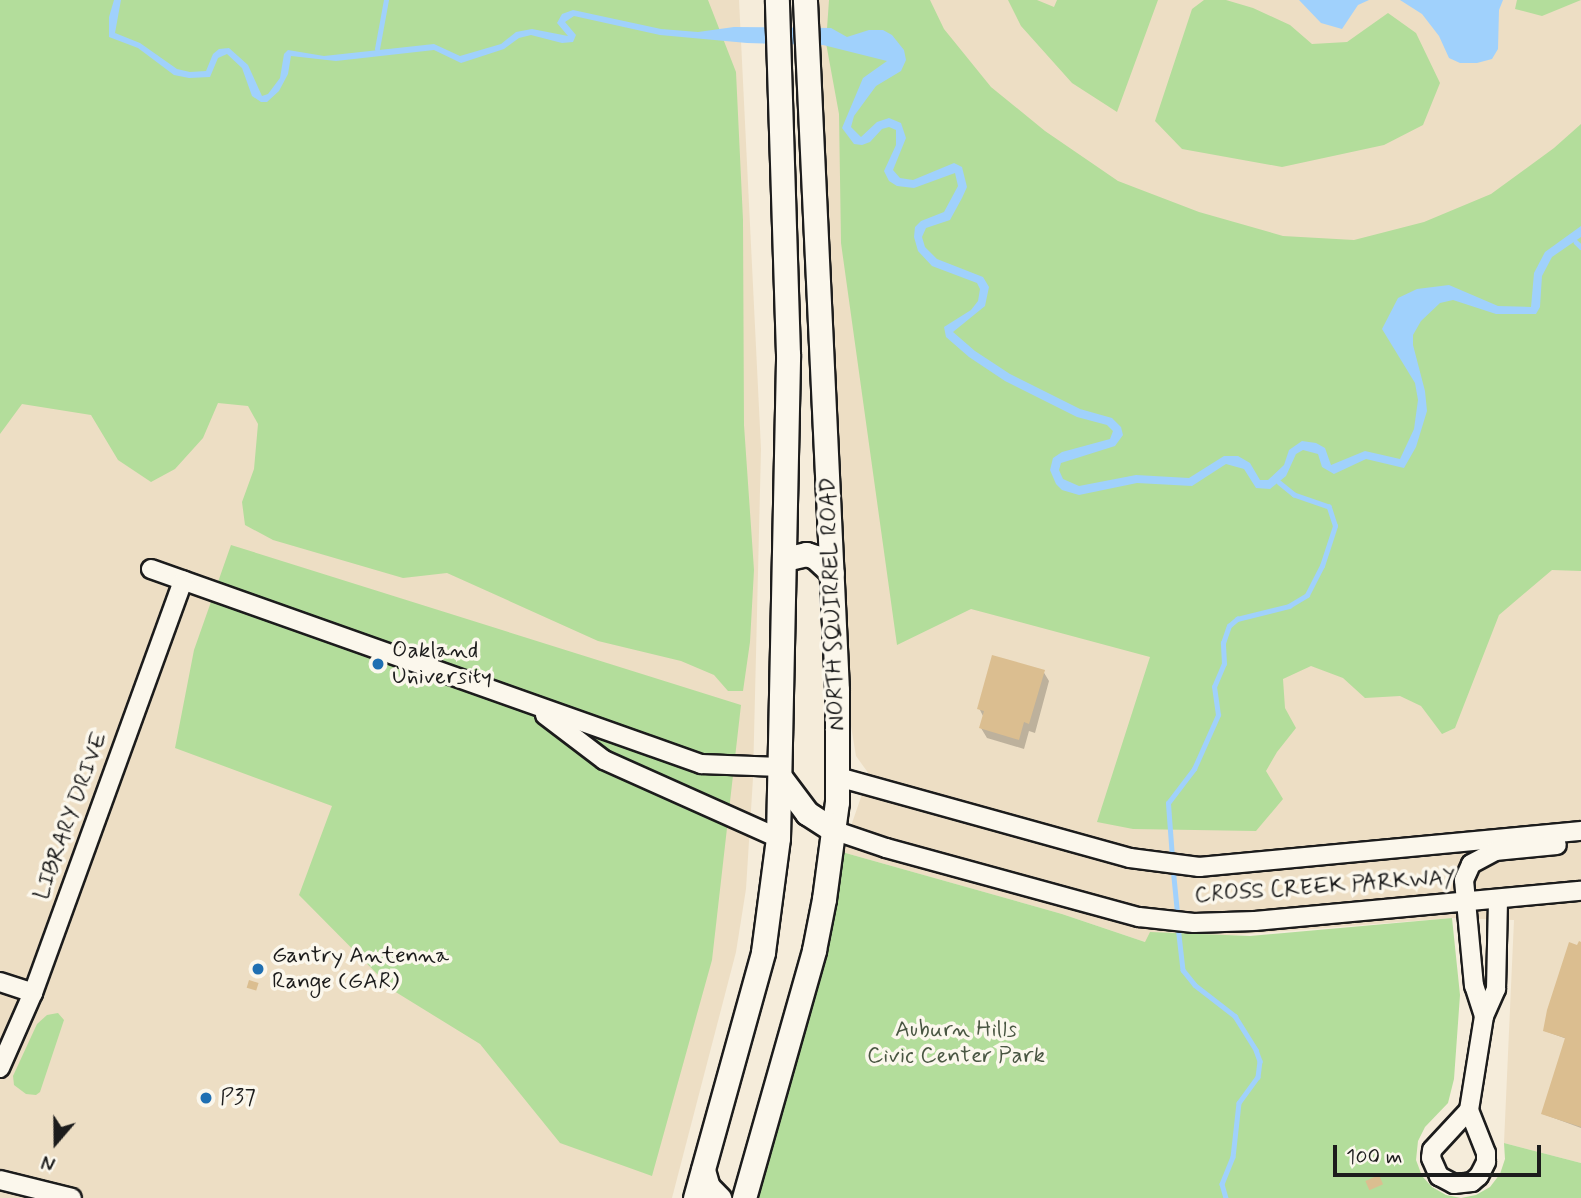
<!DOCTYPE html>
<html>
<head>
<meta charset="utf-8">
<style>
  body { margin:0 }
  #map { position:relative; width:1581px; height:1198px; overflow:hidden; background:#f5ecda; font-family:Mynerve,sans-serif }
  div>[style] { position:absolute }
  .built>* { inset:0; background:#eddec4 }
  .green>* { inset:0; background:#b3dd9b }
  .water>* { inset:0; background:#a0d1fc }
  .shadow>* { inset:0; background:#0003 }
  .stream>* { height:4.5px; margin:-2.25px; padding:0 2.25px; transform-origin:2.25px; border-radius:2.25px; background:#a0d1fc }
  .building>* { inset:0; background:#dbbe90; transform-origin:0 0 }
  .roads { filter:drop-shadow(2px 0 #1c1c1c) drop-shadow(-2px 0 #1c1c1c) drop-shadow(0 2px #1c1c1c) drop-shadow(0 -2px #1c1c1c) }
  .minor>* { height:18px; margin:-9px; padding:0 9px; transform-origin:9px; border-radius:9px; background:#fbf7ec }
  .major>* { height:23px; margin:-11.5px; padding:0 11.5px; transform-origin:11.5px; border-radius:11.5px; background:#fbf7ec }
  .dots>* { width:19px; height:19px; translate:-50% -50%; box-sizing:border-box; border:4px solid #fbf7ec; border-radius:50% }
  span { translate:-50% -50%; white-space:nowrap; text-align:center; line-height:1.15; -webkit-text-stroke:7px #fbf7ec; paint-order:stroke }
  .street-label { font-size:23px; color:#1c1c1c }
  .poi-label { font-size:23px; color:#1c1c1c }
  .left { translate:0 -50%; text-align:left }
  .park-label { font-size:23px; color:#495642 }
  .north { position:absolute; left:21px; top:1107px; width:70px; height:70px; -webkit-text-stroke:5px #fbf7ec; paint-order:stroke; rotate:200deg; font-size:19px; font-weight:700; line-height:28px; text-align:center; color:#1c1c1c }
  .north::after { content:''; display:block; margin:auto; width:24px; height:32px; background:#1c1c1c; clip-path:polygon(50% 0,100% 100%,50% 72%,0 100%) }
  .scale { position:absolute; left:1333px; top:1145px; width:208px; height:32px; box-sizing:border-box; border:4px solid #1c1c1c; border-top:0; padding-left:9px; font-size:21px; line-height:24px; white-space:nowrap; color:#1c1c1c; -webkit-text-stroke:5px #fbf7ec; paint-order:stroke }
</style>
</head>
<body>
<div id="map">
  <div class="built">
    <i style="clip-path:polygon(0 0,739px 0,761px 449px,753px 778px,746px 889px,736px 952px,672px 1198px,0 1198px)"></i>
    <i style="clip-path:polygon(813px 0,1581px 0,1581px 1163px,1504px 1143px,1514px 920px,1452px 918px,1145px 942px,1062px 914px,842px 852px,869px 774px,856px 756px,848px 708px)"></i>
  </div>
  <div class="green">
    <i style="clip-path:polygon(0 0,708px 0,736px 72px,743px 220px,744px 425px,754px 570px,750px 642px,743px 691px,728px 691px,714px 675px,681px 661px,598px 641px,447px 573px,403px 578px,273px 540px,245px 525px,242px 502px,254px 469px,258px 424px,248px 406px,218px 403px,203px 438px,175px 469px,151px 482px,118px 460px,91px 415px,22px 404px,0 434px)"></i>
    <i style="clip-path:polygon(829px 0,930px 0,944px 29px,991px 87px,1045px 131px,1118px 181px,1199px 212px,1283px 236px,1354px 240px,1424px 222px,1491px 194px,1554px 148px,1581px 124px,1581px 571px,1552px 570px,1499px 615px,1455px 728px,1442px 734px,1421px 706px,1400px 696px,1365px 698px,1343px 678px,1311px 666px,1283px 679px,1285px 708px,1296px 728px,1277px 752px,1266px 771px,1283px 799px,1256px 831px,1133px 829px,1097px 822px,1150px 657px,971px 609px,897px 645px,841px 243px,839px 114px,826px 43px)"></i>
    <i style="clip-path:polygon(1008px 0,1037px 0,1054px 7px,1057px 0,1158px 0,1117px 112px,1072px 83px,1021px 26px)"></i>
    <i style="clip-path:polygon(1204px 0,1226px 0,1253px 8px,1290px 25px,1312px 44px,1347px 42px,1388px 13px,1416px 33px,1440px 83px,1423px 125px,1384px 145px,1282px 167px,1182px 149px,1155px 121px,1192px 9px)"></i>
    <i style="clip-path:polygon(1517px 0,1581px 0,1542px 16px,1515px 9px)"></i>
    <i style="clip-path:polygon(231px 545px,741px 705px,712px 960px,652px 1176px,560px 1143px,480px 1044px,394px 991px,299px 895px,332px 806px,175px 748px,194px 650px)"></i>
    <i style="clip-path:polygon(842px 852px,1062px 914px,1145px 942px,1150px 932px,1250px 936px,1452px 918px,1460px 995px,1454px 1079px,1448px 1103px,1425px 1127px,1418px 1141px,1416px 1160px,1422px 1176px,1432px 1187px,1446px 1195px,1461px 1198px,751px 1198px,830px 916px)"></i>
    <i style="clip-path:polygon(58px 1013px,64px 1020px,40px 1092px,36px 1095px,26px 1094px,14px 1085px,13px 1076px,37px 1024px,47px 1015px)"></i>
    <i style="clip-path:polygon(1504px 1143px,1581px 1163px,1581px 1198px,1461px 1198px,1476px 1195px,1490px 1187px,1500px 1174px,1505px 1159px)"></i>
  </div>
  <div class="water">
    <i style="clip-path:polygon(114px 0,121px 0,115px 33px,140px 43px,177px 69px,190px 72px,206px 71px,213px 54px,219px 49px,229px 48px,248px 65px,262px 96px,268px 94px,280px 78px,284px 54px,288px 50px,324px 56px,434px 44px,460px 56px,501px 44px,516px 32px,532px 29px,568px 36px,557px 23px,562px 14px,573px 10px,661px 29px,698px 32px,734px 27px,831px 28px,847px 37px,869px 30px,883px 30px,892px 35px,904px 50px,906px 60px,901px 71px,876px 86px,854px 116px,851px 127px,861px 137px,877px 122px,889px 118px,901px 123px,906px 138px,893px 170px,900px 178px,913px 180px,954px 163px,962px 167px,967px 187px,962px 198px,950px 220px,926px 228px,922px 237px,925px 247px,937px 259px,983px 277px,989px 287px,985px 306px,953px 332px,975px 351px,1010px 374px,1080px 409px,1112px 418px,1121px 427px,1123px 435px,1115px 446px,1061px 463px,1059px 470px,1063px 479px,1079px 486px,1136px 475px,1189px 478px,1224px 456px,1238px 456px,1250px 463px,1260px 480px,1268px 480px,1284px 465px,1289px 450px,1302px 441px,1316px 443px,1325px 448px,1331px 465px,1365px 451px,1400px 459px,1414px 429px,1418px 400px,1415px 383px,1382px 329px,1398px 298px,1417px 289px,1449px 285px,1498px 306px,1531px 307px,1534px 273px,1545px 252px,1581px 226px,1581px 237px,1552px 257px,1542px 276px,1540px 307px,1536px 314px,1496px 314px,1453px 300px,1440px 303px,1421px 321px,1413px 335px,1413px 345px,1425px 391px,1427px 411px,1416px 447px,1404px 468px,1366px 459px,1334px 474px,1322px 467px,1318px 454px,1303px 450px,1296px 454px,1286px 476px,1270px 489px,1256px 488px,1244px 469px,1226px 464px,1192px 486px,1137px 483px,1079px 495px,1062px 490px,1056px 484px,1050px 470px,1053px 458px,1062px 452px,1110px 439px,1113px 431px,1107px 425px,1077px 417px,1005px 381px,969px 357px,946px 337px,944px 327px,971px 310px,978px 301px,980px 289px,977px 283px,932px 266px,918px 251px,914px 237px,915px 227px,921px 221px,944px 212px,958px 186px,955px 173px,914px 188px,897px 186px,889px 181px,884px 171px,896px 145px,896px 130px,889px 127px,882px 129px,870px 142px,862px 145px,854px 144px,842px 128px,863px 78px,887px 61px,823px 45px,747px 43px,660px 35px,574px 16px,565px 22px,576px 35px,573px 42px,562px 43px,531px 35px,519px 38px,504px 49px,461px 63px,434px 50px,336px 61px,291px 56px,288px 74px,279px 91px,267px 102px,261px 102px,252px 96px,242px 68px,227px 54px,218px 58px,210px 77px,189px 78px,174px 75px,138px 48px,109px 37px,109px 17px)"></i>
    <i style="clip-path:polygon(1299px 0,1369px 0,1358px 5px,1342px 29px,1321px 23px)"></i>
    <i style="clip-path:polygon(1400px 0,1503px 0,1499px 10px,1498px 49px,1492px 59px,1477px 63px,1460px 63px,1449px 58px,1439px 36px,1422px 14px)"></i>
  </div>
  <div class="shadow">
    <i style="clip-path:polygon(1043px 671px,1049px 681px,1035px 733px,1029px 731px,1024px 749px,987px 738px,981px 728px,984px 718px,979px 708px)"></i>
    <i style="clip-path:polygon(1581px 943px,1581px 1128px,1543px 1114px,1567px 1039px,1545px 1031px)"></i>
  </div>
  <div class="stream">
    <i style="left:377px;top:49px;width:50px;rotate:-79.6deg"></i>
    <i style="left:1576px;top:242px;width:7px;rotate:45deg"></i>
    <i style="left:1172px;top:858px;width:55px;rotate:-94.2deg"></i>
    <i style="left:1168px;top:803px;width:43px;rotate:-52.6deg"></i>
    <i style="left:1194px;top:769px;width:59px;rotate:-66deg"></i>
    <i style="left:1218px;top:715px;width:28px;rotate:-98deg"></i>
    <i style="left:1214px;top:687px;width:25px;rotate:-67deg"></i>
    <i style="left:1224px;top:664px;width:21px;rotate:-93deg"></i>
    <i style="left:1223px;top:643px;width:18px;rotate:-71deg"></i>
    <i style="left:1229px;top:626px;width:11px;rotate:-41deg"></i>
    <i style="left:1237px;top:619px;width:54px;rotate:-14deg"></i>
    <i style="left:1289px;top:606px;width:21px;rotate:-31deg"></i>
    <i style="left:1307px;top:595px;width:33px;rotate:-63deg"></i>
    <i style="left:1322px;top:566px;width:42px;rotate:-72deg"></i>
    <i style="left:1335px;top:526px;width:20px;rotate:-108deg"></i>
    <i style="left:1329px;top:507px;width:37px;rotate:-161deg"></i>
    <i style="left:1294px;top:495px;width:19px;rotate:-141deg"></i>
    <i style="left:1173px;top:867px;width:51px;rotate:84.4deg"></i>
    <i style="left:1178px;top:926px;width:44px;rotate:83.5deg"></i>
    <i style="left:1183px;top:970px;width:19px;rotate:51deg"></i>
    <i style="left:1195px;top:985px;width:51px;rotate:37.8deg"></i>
    <i style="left:1235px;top:1016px;width:40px;rotate:58deg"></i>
    <i style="left:1256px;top:1050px;width:12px;rotate:70deg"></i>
    <i style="left:1260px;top:1061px;width:16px;rotate:97deg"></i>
    <i style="left:1258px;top:1077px;width:32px;rotate:126deg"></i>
    <i style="left:1239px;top:1103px;width:54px;rotate:96.3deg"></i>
    <i style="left:1233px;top:1157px;width:29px;rotate:112deg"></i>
    <i style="left:1222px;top:1184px;width:15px;rotate:74deg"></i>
  </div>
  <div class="building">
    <i style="clip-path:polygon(992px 655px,1045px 670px,1029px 724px,1024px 722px,1019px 740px,979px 728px,984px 711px,977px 709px)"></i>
    <i style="clip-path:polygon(1579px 941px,1581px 942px,1581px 1127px,1541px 1114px,1565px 1038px,1543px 1031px,1547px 1010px,1569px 942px,1577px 945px)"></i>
    <i style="clip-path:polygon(254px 963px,264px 967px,262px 975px,251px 972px)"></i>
    <i style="left:249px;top:980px;width:10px;height:8px;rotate:17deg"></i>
    <i style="left:1379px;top:1175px;width:10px;height:15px;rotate:66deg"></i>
  </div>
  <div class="roads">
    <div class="minor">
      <i style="left:151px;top:569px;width:584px;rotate:19.52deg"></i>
      <i style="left:701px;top:764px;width:79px;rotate:2.2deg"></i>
      <i style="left:545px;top:715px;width:74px;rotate:37.3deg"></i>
      <i style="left:604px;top:760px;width:191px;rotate:24.1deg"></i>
      <i style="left:838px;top:777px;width:303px;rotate:15.5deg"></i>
      <i style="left:1130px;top:858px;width:70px;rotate:7.4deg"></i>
      <i style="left:1199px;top:867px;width:384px;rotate:-5.4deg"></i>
      <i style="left:833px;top:830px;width:56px;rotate:18.8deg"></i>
      <i style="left:886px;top:848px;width:262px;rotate:15.3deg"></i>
      <i style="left:1139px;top:917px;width:55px;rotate:6.2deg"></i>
      <i style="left:1194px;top:923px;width:61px;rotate:-1.9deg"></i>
      <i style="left:1255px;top:921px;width:327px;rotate:-5.3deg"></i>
      <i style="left:0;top:982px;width:35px;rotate:18deg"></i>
      <i style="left:1484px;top:1016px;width:32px;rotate:-108deg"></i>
      <i style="left:1474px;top:986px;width:106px;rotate:-95.4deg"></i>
      <i style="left:1464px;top:880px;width:17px;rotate:-66deg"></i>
      <i style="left:1471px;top:864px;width:27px;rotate:-28deg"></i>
      <i style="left:1495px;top:851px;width:62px;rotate:-5.5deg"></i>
      <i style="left:0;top:1068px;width:82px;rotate:-66.3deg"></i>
      <i style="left:33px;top:993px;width:439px;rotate:-70deg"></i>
      <i style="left:1469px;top:1110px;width:54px;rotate:132.8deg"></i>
      <i style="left:1432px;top:1150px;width:8px;rotate:97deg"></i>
      <i style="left:1431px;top:1158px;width:20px;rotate:66deg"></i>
      <i style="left:1439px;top:1176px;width:17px;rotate:28deg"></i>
      <i style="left:1454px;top:1184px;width:18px;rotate:-6deg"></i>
      <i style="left:1472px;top:1182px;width:9px;rotate:-41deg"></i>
      <i style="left:1479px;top:1176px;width:16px;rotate:-63deg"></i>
      <i style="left:1486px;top:1162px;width:9px;rotate:-90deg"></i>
      <i style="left:1486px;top:1153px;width:46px;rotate:-111.6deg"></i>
      <i style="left:1469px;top:1110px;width:95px;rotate:-80.9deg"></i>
      <i style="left:1484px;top:1016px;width:30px;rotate:-66deg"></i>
      <i style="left:1496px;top:989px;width:90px;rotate:-88.7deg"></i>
      <i style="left:0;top:1180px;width:74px;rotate:14deg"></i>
    </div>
    <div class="major">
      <i style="left:785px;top:559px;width:22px;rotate:-13deg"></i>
      <i style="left:806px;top:554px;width:9px;rotate:18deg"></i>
      <i style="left:815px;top:557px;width:23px;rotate:43deg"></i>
      <i style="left:780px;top:777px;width:45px;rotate:53.1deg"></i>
      <i style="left:807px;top:813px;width:31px;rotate:33deg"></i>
      <i style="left:703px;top:1170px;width:18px;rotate:74deg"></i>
      <i style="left:708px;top:1187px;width:16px;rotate:45deg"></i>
      <i style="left:695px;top:1198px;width:255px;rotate:-74.5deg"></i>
      <i style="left:763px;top:952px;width:115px;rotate:-82.5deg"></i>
      <i style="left:778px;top:838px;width:484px;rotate:-88.8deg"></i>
      <i style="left:788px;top:354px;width:354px;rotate:-91.8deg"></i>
      <i style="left:744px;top:1198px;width:258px;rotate:-74.2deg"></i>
      <i style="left:814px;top:950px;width:52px;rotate:-78.9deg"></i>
      <i style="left:824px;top:899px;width:98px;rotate:-82.4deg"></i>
      <i style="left:837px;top:802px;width:112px;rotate:-90deg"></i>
      <i style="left:837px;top:690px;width:691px;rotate:-92.66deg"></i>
    </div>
  </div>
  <div class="dots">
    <i style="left:378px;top:664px;background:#1f6fb2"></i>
    <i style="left:258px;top:969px;background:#1f6fb2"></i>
    <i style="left:206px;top:1098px;background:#1f6fb2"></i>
  </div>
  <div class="street-label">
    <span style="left:833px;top:604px;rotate:-92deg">NORTH SQUIRREL ROAD</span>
    <span style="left:71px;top:816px;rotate:-70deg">LIBRARY DRIVE</span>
    <span style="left:1325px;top:887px;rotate:-4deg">CROSS CREEK PARKWAY</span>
  </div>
  <div class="poi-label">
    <span class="left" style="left:392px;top:664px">Oakland<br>University</span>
    <span class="left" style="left:272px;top:969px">Gantry Antenna<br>Range (GAR)</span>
    <span class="left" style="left:220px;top:1098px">P37</span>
  </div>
  <div class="park-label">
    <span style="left:956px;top:1043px">Auburn Hills<br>Civic Center Park</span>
  </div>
  <div class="north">N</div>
  <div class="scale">100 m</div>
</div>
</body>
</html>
